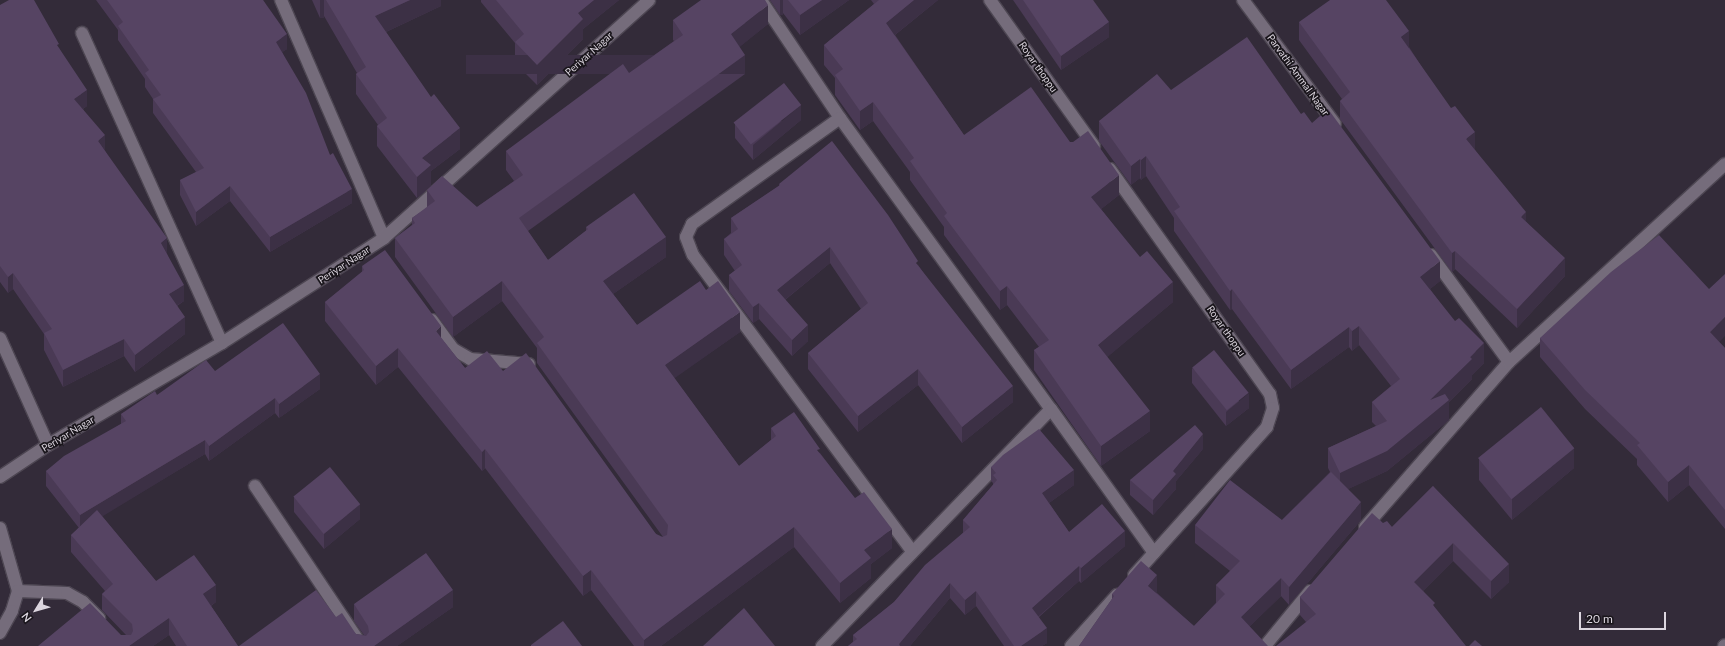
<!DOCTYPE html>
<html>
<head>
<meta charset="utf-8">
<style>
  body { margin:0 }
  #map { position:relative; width:1725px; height:646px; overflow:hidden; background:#332b39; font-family:Lato,sans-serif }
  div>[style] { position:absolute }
  .roads { filter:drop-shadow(1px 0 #4d4652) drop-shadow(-1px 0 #4d4652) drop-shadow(0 1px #4d4652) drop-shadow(0 -1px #4d4652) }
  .minor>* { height:12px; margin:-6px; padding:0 6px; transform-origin:6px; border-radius:6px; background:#756c7b }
  .wall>* { inset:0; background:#4a3a55 }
  .shaded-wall>* { inset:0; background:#3c3045; transform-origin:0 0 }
  .building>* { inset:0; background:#564463; transform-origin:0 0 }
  span { translate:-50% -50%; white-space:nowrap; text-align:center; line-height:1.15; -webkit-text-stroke:3.5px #19151b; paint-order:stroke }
  .street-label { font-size:10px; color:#dcd6df }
  .north { position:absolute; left:16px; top:590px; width:40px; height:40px; -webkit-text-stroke:3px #19151b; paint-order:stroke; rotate:233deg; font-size:11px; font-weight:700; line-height:16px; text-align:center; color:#dcd6df }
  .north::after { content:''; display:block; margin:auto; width:14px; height:18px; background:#dcd6df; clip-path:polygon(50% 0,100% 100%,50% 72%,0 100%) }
  .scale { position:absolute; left:1579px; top:612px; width:87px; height:18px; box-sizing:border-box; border:2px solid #dcd6df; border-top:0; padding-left:5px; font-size:12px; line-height:14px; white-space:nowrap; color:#dcd6df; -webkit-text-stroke:3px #19151b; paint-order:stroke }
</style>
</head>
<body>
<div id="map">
  <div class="roads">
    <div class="minor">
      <i style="left:281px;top:0;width:259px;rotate:66.6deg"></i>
      <i style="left:761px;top:0;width:142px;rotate:56.2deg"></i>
      <i style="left:840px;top:118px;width:359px;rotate:54.1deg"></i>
      <i style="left:1051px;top:409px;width:330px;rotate:134deg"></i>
      <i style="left:990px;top:0;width:179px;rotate:54.5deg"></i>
      <i style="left:1243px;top:0;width:154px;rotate:53.4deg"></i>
      <i style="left:82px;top:33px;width:340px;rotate:65.7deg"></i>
      <i style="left:840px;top:118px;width:182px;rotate:144.4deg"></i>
      <i style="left:692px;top:224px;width:14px;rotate:115deg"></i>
      <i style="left:686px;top:237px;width:19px;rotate:69deg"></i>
      <i style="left:693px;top:255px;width:368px;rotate:53.5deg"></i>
      <i style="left:1110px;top:169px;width:276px;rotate:54.6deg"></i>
      <i style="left:1270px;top:394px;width:14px;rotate:78deg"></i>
      <i style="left:1273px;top:408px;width:20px;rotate:108deg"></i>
      <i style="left:1267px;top:427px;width:199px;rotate:131.9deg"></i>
      <i style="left:1431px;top:255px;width:132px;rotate:53.9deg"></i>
      <i style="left:432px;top:320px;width:36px;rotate:54deg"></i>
      <i style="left:453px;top:349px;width:20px;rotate:30deg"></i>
      <i style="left:470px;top:359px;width:59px;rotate:4.8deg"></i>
      <i style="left:0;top:338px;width:117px;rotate:65.8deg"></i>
      <i style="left:1051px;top:409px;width:177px;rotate:54.4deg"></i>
      <i style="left:0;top:477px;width:58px;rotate:-33.7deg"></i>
      <i style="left:48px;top:445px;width:202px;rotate:-30.4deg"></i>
      <i style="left:222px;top:343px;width:193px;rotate:-32.9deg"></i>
      <i style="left:384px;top:238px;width:356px;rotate:-41.9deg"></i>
      <i style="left:255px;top:486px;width:192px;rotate:56.2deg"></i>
      <i style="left:1365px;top:527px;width:219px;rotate:-48.9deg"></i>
      <i style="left:1509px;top:362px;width:293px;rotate:-42.5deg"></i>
      <i style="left:0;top:528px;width:66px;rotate:74.1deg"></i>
      <i style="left:18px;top:591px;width:21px;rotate:107deg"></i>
      <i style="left:12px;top:611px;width:25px;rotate:119deg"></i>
      <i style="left:18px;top:591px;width:49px;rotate:2.3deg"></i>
      <i style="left:67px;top:593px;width:18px;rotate:29deg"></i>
      <i style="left:83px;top:602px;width:23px;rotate:45deg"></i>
      <i style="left:1071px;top:646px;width:69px;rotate:-48deg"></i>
      <i style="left:1265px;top:646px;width:71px;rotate:-50.7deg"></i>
      <i style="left:1724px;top:646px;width:1px;rotate:-45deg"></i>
    </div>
  </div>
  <div class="wall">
    <i style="clip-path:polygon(96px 0,263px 0,287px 49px,282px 52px,352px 203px,270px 252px,230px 201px,196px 226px,180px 195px,180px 180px,196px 172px,153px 113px,153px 99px,145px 87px,145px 79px,118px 40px,118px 30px)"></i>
    <i style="clip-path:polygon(312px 0,441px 0,441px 6px,386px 32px,460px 149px,431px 171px,431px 186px,417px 198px,377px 146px,377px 126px,378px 125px,356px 94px,356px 74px,357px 73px,324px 16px,320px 18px)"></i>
    <i style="clip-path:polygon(481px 0,619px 0,583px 29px,583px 39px,537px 85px,515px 63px,515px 43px,481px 2px)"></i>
    <i style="clip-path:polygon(770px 0,849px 0,800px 35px,783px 13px,780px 15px)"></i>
    <i style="clip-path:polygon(871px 0,938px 0,895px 35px,964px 135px,1070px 142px,1119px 195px,1101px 209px,1173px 302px,1107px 357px,1150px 431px,1101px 466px,1034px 370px,1034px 350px,1039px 347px,1007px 305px,1000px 310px,944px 235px,944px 227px,910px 180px,910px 172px,873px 121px,860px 130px,835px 95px,835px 78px,824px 65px,824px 45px,874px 4px)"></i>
    <i style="clip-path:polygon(1013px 0,1093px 0,1109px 37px,1061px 70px)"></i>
    <i style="clip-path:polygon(0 5px,59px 48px,87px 106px,83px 109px,105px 151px,167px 254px,184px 301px,177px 306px,185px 334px,135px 372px,124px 356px,63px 387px,44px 350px,44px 334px,13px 289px,8px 293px,0 282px)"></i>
    <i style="clip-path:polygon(673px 20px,768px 24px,739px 47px,745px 74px,528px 231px,548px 260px,586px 231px,586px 227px,666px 257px,613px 294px,637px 325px,706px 290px,740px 332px,674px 378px,739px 466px,771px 440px,771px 428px,820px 453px,892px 548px,871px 564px,871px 578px,840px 603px,794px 547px,661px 646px,634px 646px,591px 590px,583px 596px,485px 468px,482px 471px,398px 367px,376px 385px,325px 321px,325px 302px,362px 272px,362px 266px,441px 338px,465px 368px,503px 371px,656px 534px,663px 537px,537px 363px,537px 348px,502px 301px,453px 337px,395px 257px,395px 238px,412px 225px,412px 218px,427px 208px,427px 190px,477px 207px,514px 181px,506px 170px,506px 151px,629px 73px,674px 41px,673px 40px)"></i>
    <i style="clip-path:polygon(1299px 22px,1409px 47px,1475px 150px,1565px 276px,1517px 328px,1455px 269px,1452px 272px,1340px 119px,1340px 101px,1342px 99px,1299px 40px)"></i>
    <i style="clip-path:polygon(1171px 90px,1301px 114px,1312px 123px,1440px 281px,1430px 289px,1484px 363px,1472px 375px,1472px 379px,1449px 402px,1449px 420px,1387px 471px,1348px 489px,1361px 520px,1289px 605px,1281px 596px,1250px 626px,1079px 646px,1112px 599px,1112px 594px,1157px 593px,1194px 626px,1216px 603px,1216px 585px,1230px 571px,1195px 543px,1195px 525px,1282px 520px,1330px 472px,1328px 468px,1328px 448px,1376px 426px,1372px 422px,1372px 402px,1391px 386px,1359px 345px,1352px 351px,1349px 347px,1291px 389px,1232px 309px,1230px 310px,1174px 231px,1174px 218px,1146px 176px,1141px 180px,1140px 178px,1131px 185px,1099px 141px,1099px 121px)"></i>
    <i style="clip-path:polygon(801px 120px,753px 160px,735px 138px,735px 124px)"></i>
    <i style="clip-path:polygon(779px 184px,918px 265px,1013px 402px,962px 443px,918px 385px,858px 432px,808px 369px,808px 353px,861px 309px,830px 263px,785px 300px,808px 341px,792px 356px,759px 319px,753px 323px,729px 291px,729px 275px,735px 271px,724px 255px,724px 239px,731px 233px,731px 218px,779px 186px)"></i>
    <i style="clip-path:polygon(1709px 289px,1719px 342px,1725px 348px,1725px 529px,1689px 485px,1668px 502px,1637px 465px,1637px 459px,1585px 409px,1540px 357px,1540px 338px)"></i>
    <i style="clip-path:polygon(1192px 368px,1249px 408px,1226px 426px,1192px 383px)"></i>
    <i style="clip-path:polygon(215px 371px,320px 389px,279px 418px,275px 413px,209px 461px,205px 454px,102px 516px,156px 581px,216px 602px,211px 606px,238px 646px,176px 646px,169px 635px,153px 646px,38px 646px,121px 635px,126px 635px,102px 610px,102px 594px,105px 591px,71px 552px,71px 535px,79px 528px,46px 486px,46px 471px,121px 424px,121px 414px,157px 395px)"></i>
    <i style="clip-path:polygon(1203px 449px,1176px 481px,1176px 489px,1153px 515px,1130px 495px,1130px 480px)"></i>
    <i style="clip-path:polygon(1479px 459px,1574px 468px,1512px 520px,1479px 480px)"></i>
    <i style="clip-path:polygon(991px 467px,1074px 485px,1049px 503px,1069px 532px,1125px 546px,1081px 583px,1079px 581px,1039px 617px,1047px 643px,1042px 646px,1004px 646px,976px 606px,965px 615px,950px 598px,910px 646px,848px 646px,853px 642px,853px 635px,894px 602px,963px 533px,963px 520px,993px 485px,993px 483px,991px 481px)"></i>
    <i style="clip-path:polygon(1433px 486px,1509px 582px,1491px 599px,1453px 561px,1423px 591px,1435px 608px,1306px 622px,1300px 615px,1300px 597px,1383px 523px,1392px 527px)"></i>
    <i style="clip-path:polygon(294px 497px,360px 519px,324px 549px,294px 512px)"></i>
    <i style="clip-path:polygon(354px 604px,453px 607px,397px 646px,239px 646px,336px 617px,356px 634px,364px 635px,354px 621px)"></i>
  </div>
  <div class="shaded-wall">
    <i style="left:320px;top:0;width:4px;height:18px"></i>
    <i style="clip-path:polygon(410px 0,441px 0,441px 6px,375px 37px,375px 16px)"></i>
    <i style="clip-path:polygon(594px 0,619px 0,583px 29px,583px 39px,537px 85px,537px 65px,578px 13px)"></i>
    <i style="left:780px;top:0;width:3px;height:15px"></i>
    <i style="clip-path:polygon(822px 0,849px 0,800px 35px,800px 15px)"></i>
    <i style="clip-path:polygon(914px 0,938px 0,886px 42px,886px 23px)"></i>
    <i style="clip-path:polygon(768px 5px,768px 24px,731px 54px,731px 34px)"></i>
    <i style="clip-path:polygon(1109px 22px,1109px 37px,1061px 70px,1061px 56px)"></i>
    <i style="clip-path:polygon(1409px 31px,1409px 50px,1401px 37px)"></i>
    <i style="clip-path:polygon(287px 34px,287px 49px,276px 57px,276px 42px)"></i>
    <i style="left:745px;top:55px;width:19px;height:279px;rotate:90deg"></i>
    <i style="clip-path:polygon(87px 90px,87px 106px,74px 115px,74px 99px)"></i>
    <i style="clip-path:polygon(873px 102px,873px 121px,860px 130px,860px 111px)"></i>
    <i style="clip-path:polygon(801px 105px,801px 120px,753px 160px,753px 145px)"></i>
    <i style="clip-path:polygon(460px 128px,460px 149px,431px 171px,431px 186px,417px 198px,417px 177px,422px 158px)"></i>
    <i style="clip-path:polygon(1475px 132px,1475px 151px,1466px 139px)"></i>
    <i style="clip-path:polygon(105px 135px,105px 151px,98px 141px)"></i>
    <i style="clip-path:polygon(1146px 156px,1146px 176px,1141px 180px,1141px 160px)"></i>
    <i style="clip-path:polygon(1140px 159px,1140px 178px,1131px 185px,1131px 166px)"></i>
    <i style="clip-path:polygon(1119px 175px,1119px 195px,1091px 217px,1091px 197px)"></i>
    <i style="clip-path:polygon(230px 186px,230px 201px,196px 226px,196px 212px)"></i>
    <i style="clip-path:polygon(352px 189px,352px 203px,270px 252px,270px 237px)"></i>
    <i style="clip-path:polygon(1526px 212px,1526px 230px,1521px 217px)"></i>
    <i style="clip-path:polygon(666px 237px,666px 257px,603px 301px,603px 281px)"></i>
    <i style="clip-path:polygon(167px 238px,167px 255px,161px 243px)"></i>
    <i style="clip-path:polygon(830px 247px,830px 263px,777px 306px,777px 290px)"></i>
    <i style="clip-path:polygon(1455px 251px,1455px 269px,1452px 272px,1452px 253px)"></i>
    <i style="clip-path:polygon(1565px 258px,1565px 276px,1517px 328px,1517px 309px)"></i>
    <i style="clip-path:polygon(1440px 261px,1440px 281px,1420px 297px,1420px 277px)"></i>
    <i style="clip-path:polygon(13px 273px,13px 289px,8px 293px,8px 277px)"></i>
    <i style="clip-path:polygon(502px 281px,502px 301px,453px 337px,453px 317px)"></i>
    <i style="clip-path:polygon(1173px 282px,1173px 302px,1098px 365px,1098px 345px)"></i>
    <i style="clip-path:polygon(184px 285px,184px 301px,169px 310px,169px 294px)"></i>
    <i style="clip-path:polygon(1007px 286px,1007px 305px,1000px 310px,1000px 291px)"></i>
    <i style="clip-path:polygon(1232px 289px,1232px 309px,1230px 310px,1230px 291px)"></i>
    <i style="clip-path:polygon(759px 303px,759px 319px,753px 323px,753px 307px)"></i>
    <i style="clip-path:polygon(740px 312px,740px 332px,665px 385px,665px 365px)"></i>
    <i style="clip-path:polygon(185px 317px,185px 334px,135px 372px,135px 355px)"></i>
    <i style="clip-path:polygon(1725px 317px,1725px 336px,1710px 352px,1710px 332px)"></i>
    <i style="clip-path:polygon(808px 325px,808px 341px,792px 356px,792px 340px)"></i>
    <i style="clip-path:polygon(441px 326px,441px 346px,436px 331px)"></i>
    <i style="clip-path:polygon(1359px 326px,1359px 345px,1352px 351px,1352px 331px)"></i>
    <i style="clip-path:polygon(1349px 327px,1349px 347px,1291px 389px,1291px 370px)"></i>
    <i style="clip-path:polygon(124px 339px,124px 356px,63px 387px,63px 370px)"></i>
    <i style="clip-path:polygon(1484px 343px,1484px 363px,1472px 375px,1472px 379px,1449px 402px,1449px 420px,1387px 471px,1340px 493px,1340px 473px,1430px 400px)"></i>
    <i style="clip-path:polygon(398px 348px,398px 367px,376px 385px,376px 366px)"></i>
    <i style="clip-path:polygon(918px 369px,918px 385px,858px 432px,858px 416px)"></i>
    <i style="clip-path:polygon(320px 374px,320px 389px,279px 418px,279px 404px)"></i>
    <i style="clip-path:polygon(1013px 386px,1013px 402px,962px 443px,962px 427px)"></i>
    <i style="clip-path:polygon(1249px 393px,1249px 408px,1226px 426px,1226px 412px)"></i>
    <i style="clip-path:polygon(275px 398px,275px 413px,209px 461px,209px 446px)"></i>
    <i style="clip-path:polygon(1150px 411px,1150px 431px,1101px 466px,1101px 446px)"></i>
    <i style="clip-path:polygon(1203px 434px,1203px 449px,1176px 481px,1176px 489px,1153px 515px,1153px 500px,1173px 471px)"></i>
    <i style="clip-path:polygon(205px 440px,205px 454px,80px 530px,80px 515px)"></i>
    <i style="clip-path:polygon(1574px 448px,1574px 468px,1512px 520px,1512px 499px)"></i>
    <i style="clip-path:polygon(485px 449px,485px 468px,482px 471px,482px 452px)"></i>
    <i style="clip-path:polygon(1689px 465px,1689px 485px,1668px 502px,1668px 482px)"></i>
    <i style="clip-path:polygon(1074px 470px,1074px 485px,1042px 508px,1042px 493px)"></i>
    <i style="clip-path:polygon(1361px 502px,1361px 520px,1289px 605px,1289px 587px)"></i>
    <i style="clip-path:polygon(360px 504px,360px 519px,324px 549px,324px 534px)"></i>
    <i style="clip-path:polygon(794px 527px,794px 547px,661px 646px,644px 646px,644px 640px)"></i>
    <i style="clip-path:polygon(892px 529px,892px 548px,871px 564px,871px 578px,840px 603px,840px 583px,864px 550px)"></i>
    <i style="clip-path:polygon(1125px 531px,1125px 546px,1081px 583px,1081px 568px)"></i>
    <i style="clip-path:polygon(1453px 543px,1453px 561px,1414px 600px,1414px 582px)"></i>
    <i style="clip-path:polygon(1509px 564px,1509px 582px,1491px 599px,1491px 581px)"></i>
    <i style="clip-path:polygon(1079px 566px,1079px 581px,1032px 622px,1032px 608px)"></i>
    <i style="clip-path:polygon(591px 570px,591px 590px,583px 596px,583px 576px)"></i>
    <i style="clip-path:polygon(1157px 575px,1157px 593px,1148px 604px,1148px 586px)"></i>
    <i style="clip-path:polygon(1281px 578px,1281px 596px,1241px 635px,1241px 617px)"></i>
    <i style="clip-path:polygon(950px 583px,950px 598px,910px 646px,899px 646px,899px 644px)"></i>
    <i style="clip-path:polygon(216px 585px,216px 602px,203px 611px,203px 594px)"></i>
    <i style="clip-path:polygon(453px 590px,453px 607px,397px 646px,374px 646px)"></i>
    <i style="clip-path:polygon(976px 591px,976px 606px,965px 615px,965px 600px)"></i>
    <i style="clip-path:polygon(169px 618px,169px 635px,153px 646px,129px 646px)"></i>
    <i style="clip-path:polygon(1047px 628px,1047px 643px,1042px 646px,1021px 646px)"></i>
  </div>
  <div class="building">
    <i style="clip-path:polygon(9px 0,34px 0,59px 44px,57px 45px,87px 90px,74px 99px,105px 135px,98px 141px,167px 238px,161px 243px,184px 285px,169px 294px,185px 317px,135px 355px,124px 339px,63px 370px,44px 333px,52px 329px,13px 273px,8px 277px,0 266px,0 5px)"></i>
    <i style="clip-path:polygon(107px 0,263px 0,287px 34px,276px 42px,306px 93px,330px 155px,333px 153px,352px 189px,270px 237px,230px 186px,196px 212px,180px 180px,204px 168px,153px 99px,161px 95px,145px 73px,149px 70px,118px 26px,123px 22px)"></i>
    <i style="clip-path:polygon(326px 0,410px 0,375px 16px,431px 97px,434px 94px,460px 128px,422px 158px,431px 165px,417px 177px,377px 126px,387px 118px,356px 74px,366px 67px)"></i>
    <i style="clip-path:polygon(496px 0,594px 0,578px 13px,583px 19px,537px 65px,515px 42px,524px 34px)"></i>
    <i style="clip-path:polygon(701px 0,765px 0,768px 5px,731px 34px,745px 55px,519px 218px,548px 260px,588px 229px,586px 227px,634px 193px,666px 237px,603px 281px,637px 325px,700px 281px,706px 290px,718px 281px,740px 312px,665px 365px,739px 466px,776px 436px,771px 428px,794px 412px,820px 449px,817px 450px,855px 498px,864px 492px,892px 529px,864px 550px,871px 558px,840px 583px,794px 527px,644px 640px,591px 570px,583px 576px,485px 449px,482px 452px,398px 348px,376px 366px,325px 302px,364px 270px,362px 266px,385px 250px,441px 326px,436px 331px,465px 368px,487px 351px,503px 371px,526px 353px,656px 534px,662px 537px,667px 535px,668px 525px,537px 343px,544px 337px,502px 281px,453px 317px,395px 238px,415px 223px,412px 218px,435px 201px,427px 190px,442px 176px,477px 207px,523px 175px,506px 151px,623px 64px,629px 73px,683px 35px,673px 20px)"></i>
    <i style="clip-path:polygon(788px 0,822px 0,800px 15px)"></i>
    <i style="clip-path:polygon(879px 0,914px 0,886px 23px,964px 135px,1031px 87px,1070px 142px,1073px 142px,1088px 131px,1119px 175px,1091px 197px,1140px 257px,1147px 251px,1173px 282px,1098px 345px,1150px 411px,1101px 446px,1034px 350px,1049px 340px,1007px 286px,1000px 291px,944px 216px,947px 213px,910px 161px,914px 158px,873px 102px,860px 111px,835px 75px,843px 69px,824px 45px)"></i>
    <i style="clip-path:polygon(1023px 0,1093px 0,1109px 22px,1061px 56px)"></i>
    <i style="clip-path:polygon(1330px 0,1386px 0,1409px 31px,1401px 37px,1451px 108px,1455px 106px,1475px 132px,1466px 139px,1526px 212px,1521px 217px,1565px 258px,1517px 309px,1455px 251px,1452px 253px,1340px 101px,1350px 92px,1299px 22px)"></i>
    <i style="clip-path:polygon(1247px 37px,1301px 114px,1304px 112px,1312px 123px,1328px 109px,1440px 261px,1420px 277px,1455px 321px,1459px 318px,1484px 343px,1470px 357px,1472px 359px,1430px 400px,1445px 394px,1449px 400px,1387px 451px,1340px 473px,1328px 448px,1387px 421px,1372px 402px,1400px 379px,1359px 326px,1352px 331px,1349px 327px,1291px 370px,1232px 289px,1230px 291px,1174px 211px,1180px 207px,1146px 156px,1141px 160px,1140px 159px,1131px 166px,1099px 121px,1157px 74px,1171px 90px)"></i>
    <i style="left:784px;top:83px;width:28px;height:64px;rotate:52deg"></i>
    <i style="clip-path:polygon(832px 141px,888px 215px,918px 261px,916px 263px,1013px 386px,962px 427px,918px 369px,858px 416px,808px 353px,868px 303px,830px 247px,777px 290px,808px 325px,792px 340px,759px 303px,753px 307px,729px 275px,742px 265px,724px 239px,738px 229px,731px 218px,780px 185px,779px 184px)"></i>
    <i style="clip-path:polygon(1659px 235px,1709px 289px,1725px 274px,1725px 317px,1710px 332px,1725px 348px,1725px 510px,1689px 465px,1668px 482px,1637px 445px,1640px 443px,1585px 390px,1540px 338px,1611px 272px)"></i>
    <i style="clip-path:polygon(283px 323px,320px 374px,279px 404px,275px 398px,209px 446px,205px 440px,80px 515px,46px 471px,64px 456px,126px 421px,121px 414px,155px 391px,157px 395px,206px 360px,215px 371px)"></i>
    <i style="left:1214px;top:350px;width:55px;height:28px;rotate:51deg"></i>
    <i style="left:1541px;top:407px;width:53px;height:81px;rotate:51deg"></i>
    <i style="clip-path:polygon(1195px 425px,1203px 434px,1173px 471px,1176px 474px,1153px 500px,1130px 480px)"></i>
    <i style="clip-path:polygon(1039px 429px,1074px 470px,1042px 493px,1069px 532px,1102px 504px,1125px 531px,1081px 568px,1079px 566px,1032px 608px,1047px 628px,1021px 646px,1014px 646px,976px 591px,965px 600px,950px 583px,899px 644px,900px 646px,848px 646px,857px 639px,853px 635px,894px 602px,925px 565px,970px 527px,963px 520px,997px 480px,993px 475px,996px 473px,991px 467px,1003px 455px)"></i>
    <i style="left:330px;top:467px;width:48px;height:47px;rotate:51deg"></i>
    <i style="clip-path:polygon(1331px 472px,1361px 502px,1289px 587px,1281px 578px,1241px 617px,1268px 646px,1079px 646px,1114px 596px,1112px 594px,1141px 561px,1157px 575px,1148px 586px,1194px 626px,1225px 594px,1216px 585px,1240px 561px,1195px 525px,1230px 480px,1282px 520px)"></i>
    <i style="clip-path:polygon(1433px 486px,1509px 564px,1491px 581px,1453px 543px,1414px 582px,1435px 603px,1433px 605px,1466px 646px,1276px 646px,1316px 614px,1300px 597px,1372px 513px,1383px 523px,1387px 521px,1392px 527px)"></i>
    <i style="clip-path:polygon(97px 510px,156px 581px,194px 555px,216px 585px,203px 594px,238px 646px,187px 646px,169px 618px,129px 646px,38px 646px,90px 603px,121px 635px,131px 635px,133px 631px,132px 624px,102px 594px,113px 584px,71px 535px)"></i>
    <i style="clip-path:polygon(426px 553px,453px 590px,374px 646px,239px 646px,316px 590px,336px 617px,342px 613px,356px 634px,366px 636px,369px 632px,368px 626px,354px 604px)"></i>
    <i style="clip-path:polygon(744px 608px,775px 646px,703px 646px)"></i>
    <i style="clip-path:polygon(563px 621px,582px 646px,531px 646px,531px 645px)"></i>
    <i style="clip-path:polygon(1475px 640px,1482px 646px,1469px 646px)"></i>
  </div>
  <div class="street-label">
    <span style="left:589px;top:54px;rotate:-42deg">Periyar Nagar</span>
    <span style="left:1038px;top:67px;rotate:55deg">Royar thoppu</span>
    <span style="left:1298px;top:75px;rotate:54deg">Parvathi Ammal Nagar</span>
    <span style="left:344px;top:265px;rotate:-33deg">Periyar Nagar</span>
    <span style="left:1226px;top:331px;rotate:55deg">Royar thoppu</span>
    <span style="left:68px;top:434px;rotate:-31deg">Periyar Nagar</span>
  </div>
  <div class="north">N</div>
  <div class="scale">20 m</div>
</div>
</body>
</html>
